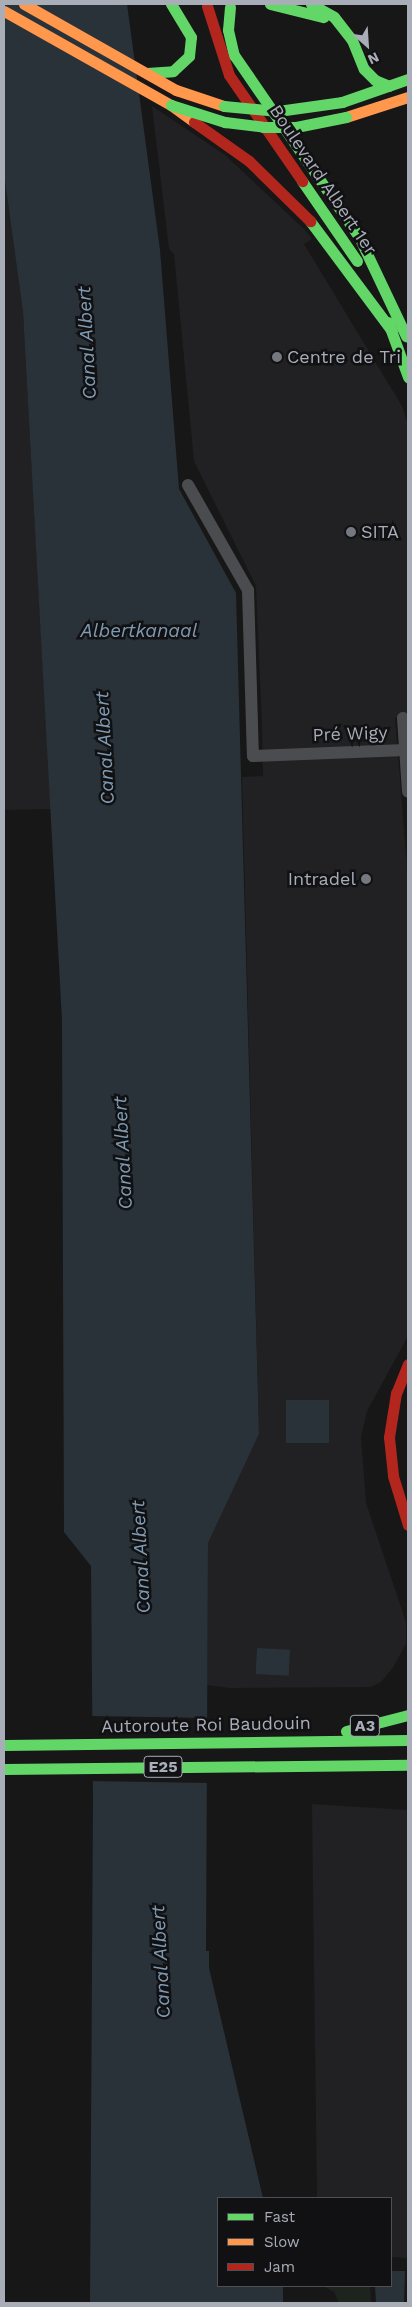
<!DOCTYPE html>
<html>
<head>
<meta charset="utf-8">
<style>
  body { margin:0 }
  #map { position:relative; width:412px; height:2307px; overflow:hidden; background:#171717; font-family:"Work Sans",sans-serif }
  div>[style] { position:absolute }
  .built>* { inset:0; background:#212123 }
  .green>* { inset:0; background:#1d241e }
  .water>* { inset:0; background:#2a3239; transform-origin:0 0 }
  .pier>* { inset:0; background:#171717; transform-origin:0 0 }
  .street>* { height:12px; margin:-6px; padding:0 6px; transform-origin:6px; border-radius:6px; background:#4b4c50 }
  .fast>* { height:11px; margin:-5.5px; padding:0 5.5px; transform-origin:5.5px; border-radius:5.5px; background:#63d668 }
  .slow>* { height:11px; margin:-5.5px; padding:0 5.5px; transform-origin:5.5px; border-radius:5.5px; background:#ff974d }
  .jam>* { height:11px; margin:-5.5px; padding:0 5.5px; transform-origin:5.5px; border-radius:5.5px; background:#b3261e }
  .fast-bridge>* { height:11px; margin:-5.5px; padding:0 5.5px; transform-origin:5.5px; border-radius:5.5px; background:#63d668 }
  .dots>* { width:14px; height:14px; translate:-50% -50%; box-sizing:border-box; border:2px solid #111113; border-radius:50% }
  span { translate:-50% -50%; white-space:nowrap; text-align:center; line-height:1.15; -webkit-text-stroke:5px #111113; paint-order:stroke }
  .shield-label span { padding:1px 4px; background:#111113; border:1px solid; border-radius:4px; -webkit-text-stroke-width:0 }
  .shield-label { font-size:16px; color:#a8adb8; font-weight:700 }
  .street-label { font-size:18px; color:#a8adb8 }
  .poi-label { font-size:18px; color:#a8adb8 }
  .left { translate:0 -50%; text-align:left }
  .right { translate:-100% -50%; text-align:right }
  .water-label { font-size:19px; color:#7f9bb3; font-style:italic }
  .frame { position:absolute; inset:0; border:5px solid #a8adb8; pointer-events:none }
  .legend { position:absolute; left:217px; top:2197px; width:175px; height:90px; box-sizing:border-box; background:#111113; border:1px solid #4d4f55; margin:0; padding:6px 9px; list-style:none; font-size:15px; color:#a8adb8 }
  .legend li { display:flex; align-items:center; gap:10px; height:25px }
  .legend b { width:25px; border:1px solid #4d4f55 }
  .north { position:absolute; left:342px; top:20px; width:50px; height:50px; -webkit-text-stroke:4px #111113; paint-order:stroke; rotate:154deg; font-size:14px; font-weight:700; line-height:20px; text-align:center; color:#a8adb8 }
  .north::after { content:''; display:block; margin:auto; width:18px; height:22px; background:#a8adb8; clip-path:polygon(50% 0,100% 100%,50% 72%,0 100%) }
</style>
</head>
<body>
<div id="map">
  <div class="built">
    <i style="clip-path:polygon(152px 106px,225px 155px,305px 230px,312px 239px,304px 244px,402px 406px,408px 425px,408px 717px,395px 718px,408px 879px,408px 1336px,367px 1411px,361px 1437px,366px 1503px,406px 1622px,406px 1644px,392px 1669px,381px 1682px,371px 1687px,230px 1688px,207px 1685px,208px 1543px,259px 1434px,242px 777px,263px 776px,262px 725px,256px 586px,194px 461px,174px 254px,169px 249px)"></i>
    <i style="clip-path:polygon(4px 174px,23px 312px,51px 809px,4px 810px)"></i>
    <i style="clip-path:polygon(312px 1804px,408px 1810px,408px 2258px,391px 2257px,391px 2198px,317px 2198px)"></i>
  </div>
  <div class="green">
    <i style="clip-path:polygon(323px 2286px,370px 2286px,371px 2303px,339px 2303px,334px 2292px)"></i>
  </div>
  <div class="water">
    <i style="clip-path:polygon(4px 4px,127px 4px,160px 250px,179px 489px,236px 593px,259px 1434px,208px 1543px,206px 1951px,209px 1951px,209px 1968px,263px 2198px,218px 2198px,218px 2286px,283px 2286px,283px 2303px,90px 2303px,93px 1800px,91px 1566px,64px 1532px,62px 1020px,23px 312px,4px 174px)"></i>
    <i style="left:329px;top:1400px;width:43px;height:43px;rotate:90deg"></i>
    <i style="left:257px;top:1648px;width:33px;height:26px;rotate:3deg"></i>
    <i style="clip-path:polygon(391px 2271px,405px 2271px,404px 2303px,376px 2303px,375px 2286px,391px 2286px)"></i>
  </div>
  <div class="pier">
    <i style="left:210px;top:1718px;width:65px;height:120px;rotate:91deg"></i>
  </div>
  <div class="street">
    <i style="left:188px;top:485px;width:121px;rotate:60.3deg"></i>
    <i style="left:248px;top:590px;width:166px;rotate:88.3deg"></i>
    <i style="left:253px;top:756px;width:152px;rotate:-2.3deg"></i>
    <i style="left:403px;top:718px;width:74px;rotate:86.1deg"></i>
  </div>
  <div class="fast">
    <i style="left:270px;top:4px;width:55px;rotate:13.8deg"></i>
    <i style="left:311px;top:4px;width:26px;rotate:29deg"></i>
    <i style="left:334px;top:17px;width:29px;rotate:52deg"></i>
    <i style="left:352px;top:40px;width:31px;rotate:68deg"></i>
    <i style="left:364px;top:69px;width:16px;rotate:45deg"></i>
    <i style="left:375px;top:80px;width:15px;rotate:23deg"></i>
    <i style="left:230px;top:7px;width:23px;rotate:95deg"></i>
    <i style="left:228px;top:30px;width:26px;rotate:77deg"></i>
    <i style="left:234px;top:55px;width:221px;rotate:55.5deg"></i>
    <i style="left:359px;top:237px;width:110px;rotate:64.6deg"></i>
    <i style="left:147px;top:73px;width:26px;rotate:-4deg"></i>
    <i style="left:173px;top:71px;width:22px;rotate:-43deg"></i>
    <i style="left:189px;top:56px;width:19px;rotate:-84deg"></i>
    <i style="left:191px;top:37px;width:39px;rotate:-121deg"></i>
    <i style="left:342px;top:102px;width:70px;rotate:-19.2deg"></i>
    <i style="left:302px;top:181px;width:97px;rotate:55.5deg"></i>
    <i style="left:310px;top:221px;width:137px;rotate:53.3deg"></i>
    <i style="left:388px;top:322px;width:59px;rotate:70deg"></i>
    <i style="left:346px;top:1731px;width:64px;rotate:-14.5deg"></i>
    <i style="left:4px;top:1745px;width:404px;rotate:-0.7deg"></i>
    <i style="left:4px;top:1769px;width:404px;rotate:-0.6deg"></i>
  </div>
  <div class="slow">
    <i style="left:24px;top:4px;width:175px;rotate:29.5deg"></i>
    <i style="left:176px;top:90px;width:51px;rotate:18.4deg"></i>
    <i style="left:4px;top:11px;width:192px;rotate:29.4deg"></i>
    <i style="left:171px;top:105px;width:29px;rotate:36deg"></i>
    <i style="left:346px;top:117px;width:65px;rotate:-17.9deg"></i>
  </div>
  <div class="jam">
    <i style="left:207px;top:6px;width:72px;rotate:72.3deg"></i>
    <i style="left:229px;top:75px;width:129px;rotate:55.4deg"></i>
    <i style="left:194px;top:122px;width:67px;rotate:35.3deg"></i>
    <i style="left:249px;top:161px;width:86px;rotate:44.5deg"></i>
    <i style="left:408px;top:1364px;width:31px;rotate:112deg"></i>
    <i style="left:396px;top:1393px;width:45px;rotate:99deg"></i>
    <i style="left:389px;top:1437px;width:39px;rotate:84deg"></i>
    <i style="left:393px;top:1476px;width:51px;rotate:73deg"></i>
  </div>
  <div class="fast-bridge">
    <i style="left:171px;top:105px;width:57px;rotate:17.5deg"></i>
    <i style="left:225px;top:122px;width:38px;rotate:7deg"></i>
    <i style="left:263px;top:127px;width:33px"></i>
    <i style="left:296px;top:127px;width:51px;rotate:-11.3deg"></i>
    <i style="left:224px;top:106px;width:54px;rotate:5.3deg"></i>
    <i style="left:278px;top:111px;width:65px;rotate:-8deg"></i>
  </div>
  <div class="dots">
    <i style="left:277px;top:357px;background:#757880"></i>
    <i style="left:351px;top:532px;background:#757880"></i>
    <i style="left:366px;top:879px;background:#757880"></i>
  </div>
  <div class="shield-label">
    <span style="left:365px;top:1726px">A3</span>
    <span style="left:163px;top:1767px">E25</span>
  </div>
  <div class="street-label">
    <span style="left:323px;top:180px;rotate:56deg">Boulevard Albert 1er</span>
    <span style="left:350px;top:734px;rotate:-2deg">Pré Wigy</span>
    <span style="left:206px;top:1725px;rotate:-1deg">Autoroute Roi Baudouin</span>
  </div>
  <div class="poi-label">
    <span class="left" style="left:287px;top:357px">Centre de Tri</span>
    <span class="left" style="left:361px;top:532px">SITA</span>
    <span class="right" style="left:356px;top:879px">Intradel</span>
  </div>
  <div class="water-label">
    <span style="left:87px;top:343px;rotate:-93deg">Canal Albert</span>
    <span style="left:139px;top:631px">Albertkanaal</span>
    <span style="left:105px;top:748px;rotate:-93deg">Canal Albert</span>
    <span style="left:123px;top:1153px;rotate:-93deg">Canal Albert</span>
    <span style="left:141px;top:1557px;rotate:-93deg">Canal Albert</span>
    <span style="left:161px;top:1962px;rotate:-93deg">Canal Albert</span>
  </div>
  <div class="frame"></div>
  <ul class="legend">
  <li><b style="height:6px;background:#63d668"></b>Fast</li>
  <li><b style="height:6px;background:#ff974d"></b>Slow</li>
  <li><b style="height:6px;background:#b3261e"></b>Jam</li>
  </ul>
  <div class="north">N</div>
</div>
</body>
</html>
